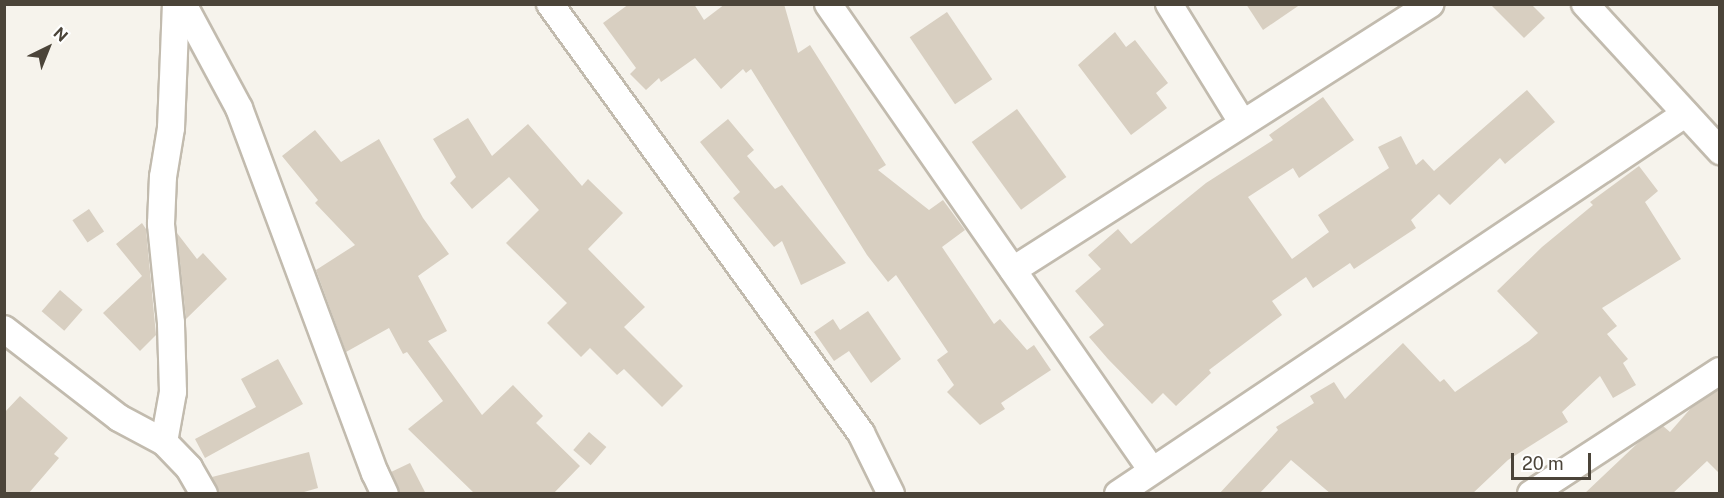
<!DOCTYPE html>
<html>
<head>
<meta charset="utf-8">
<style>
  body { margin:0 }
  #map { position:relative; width:1724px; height:498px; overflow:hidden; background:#f6f3ec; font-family:"Public Sans",sans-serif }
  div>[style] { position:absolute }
  .building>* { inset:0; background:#d8cfc1; transform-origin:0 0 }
  .roads { filter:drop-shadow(2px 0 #c2bbae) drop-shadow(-2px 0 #c2bbae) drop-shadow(0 2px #c2bbae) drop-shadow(0 -2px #c2bbae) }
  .street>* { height:26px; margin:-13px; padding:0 13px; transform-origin:13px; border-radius:13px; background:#fff }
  span { translate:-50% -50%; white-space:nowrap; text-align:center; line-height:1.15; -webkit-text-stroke:5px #fff; paint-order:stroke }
  .frame { position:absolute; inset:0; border:6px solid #4b4439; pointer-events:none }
  .north { position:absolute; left:18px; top:18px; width:60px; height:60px; -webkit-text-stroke:4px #fff; paint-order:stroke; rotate:43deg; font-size:16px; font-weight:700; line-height:24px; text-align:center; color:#4b4439 }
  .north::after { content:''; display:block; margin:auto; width:21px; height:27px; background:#4b4439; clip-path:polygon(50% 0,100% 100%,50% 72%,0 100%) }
  .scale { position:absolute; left:1511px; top:453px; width:80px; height:27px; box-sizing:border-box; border:3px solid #4b4439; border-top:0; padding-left:8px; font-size:18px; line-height:21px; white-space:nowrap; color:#4b4439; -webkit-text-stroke:4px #fff; paint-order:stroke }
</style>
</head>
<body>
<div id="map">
  <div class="building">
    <i style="clip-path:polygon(629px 4px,694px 4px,704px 20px,725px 4px,784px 4px,798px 53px,810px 45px,886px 165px,878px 170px,929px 210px,943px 200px,965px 230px,942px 247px,994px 324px,1000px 319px,1027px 350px,1034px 345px,1051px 370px,1001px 403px,1005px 409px,980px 425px,947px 392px,954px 385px,937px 360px,948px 352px,896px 275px,888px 282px,867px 255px,751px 69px,746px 73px,743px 69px,721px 89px,695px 58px,661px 82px,659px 78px,646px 90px,630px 74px,636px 68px,603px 23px)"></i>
    <i style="clip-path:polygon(1246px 4px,1301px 4px,1263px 30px)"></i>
    <i style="clip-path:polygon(1490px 4px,1531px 4px,1545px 18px,1524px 38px)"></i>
    <i style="left:947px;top:12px;width:81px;height:45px;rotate:56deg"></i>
    <i style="clip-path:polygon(1115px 32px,1126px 47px,1135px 40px,1168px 83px,1156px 93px,1167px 108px,1131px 135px,1078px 65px)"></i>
    <i style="clip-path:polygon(1527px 90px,1555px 122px,1505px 164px,1500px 158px,1450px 205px,1439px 194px,1411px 220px,1416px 228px,1354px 269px,1350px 263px,1313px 288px,1306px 277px,1272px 301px,1282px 315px,1209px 370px,1211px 373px,1176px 406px,1163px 393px,1152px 404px,1108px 359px,1089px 337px,1104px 325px,1075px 291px,1101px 269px,1088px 255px,1118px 229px,1131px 244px,1206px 183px,1273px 140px,1269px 135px,1323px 97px,1354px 140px,1299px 178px,1293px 168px,1248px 197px,1292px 259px,1329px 232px,1318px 215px,1389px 168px,1378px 147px,1401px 136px,1416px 165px,1423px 159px,1434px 171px)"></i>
    <i style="left:1017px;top:109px;width:84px;height:56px;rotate:54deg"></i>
    <i style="clip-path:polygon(468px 118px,492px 156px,528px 124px,582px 186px,588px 179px,623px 213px,588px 249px,645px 307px,624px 327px,683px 386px,662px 407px,624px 369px,617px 375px,590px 348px,581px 357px,547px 323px,567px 303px,506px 243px,539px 210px,509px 177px,472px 209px,450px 183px,456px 177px,433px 139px)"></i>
    <i style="clip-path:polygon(728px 119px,754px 150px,747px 156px,775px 189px,782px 185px,846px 263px,801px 285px,782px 241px,774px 247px,733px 198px,740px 192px,700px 142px)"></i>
    <i style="clip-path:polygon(315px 130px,341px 162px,379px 139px,423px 218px,449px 254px,418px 276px,447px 331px,428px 341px,482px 415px,513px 385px,543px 416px,536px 423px,580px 466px,553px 494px,475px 494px,408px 429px,443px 401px,407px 352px,403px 354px,389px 328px,346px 352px,316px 270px,355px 245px,315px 203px,318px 200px,282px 156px)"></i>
    <i style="clip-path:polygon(1639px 166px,1658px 191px,1645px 202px,1681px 259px,1602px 308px,1617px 326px,1607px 334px,1628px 359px,1623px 363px,1636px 385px,1613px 398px,1600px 376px,1562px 412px,1568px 422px,1508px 460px,1472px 494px,1331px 494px,1291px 460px,1259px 494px,1219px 494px,1278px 430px,1276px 427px,1314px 403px,1310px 396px,1334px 382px,1345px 399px,1403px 343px,1440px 382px,1444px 379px,1455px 392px,1529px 341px,1538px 333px,1497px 291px,1542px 247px,1593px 205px,1590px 202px)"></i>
    <i style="left:89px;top:209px;width:27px;height:20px;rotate:56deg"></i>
    <i style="clip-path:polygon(142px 223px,146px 229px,156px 335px,140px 351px,103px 313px,142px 276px,116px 244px)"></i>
    <i style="clip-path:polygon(177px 233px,197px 259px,203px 253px,227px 279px,186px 319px)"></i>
    <i style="left:60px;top:290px;width:30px;height:28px;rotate:41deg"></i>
    <i style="clip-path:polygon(868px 311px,901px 359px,871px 383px,849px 351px,834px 361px,814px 332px,833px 319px,840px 330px)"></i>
    <i style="clip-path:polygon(278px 359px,303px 404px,205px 458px,195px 439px,256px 407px,241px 379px)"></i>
    <i style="clip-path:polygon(1719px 389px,1719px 473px,1707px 461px,1672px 494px,1584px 494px,1640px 441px,1663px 426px,1670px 432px,1691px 408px)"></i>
    <i style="clip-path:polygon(20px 396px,68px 438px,54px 454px,59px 458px,28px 494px,4px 494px,4px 413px)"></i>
    <i style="left:589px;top:432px;width:23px;height:24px;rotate:41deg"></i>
    <i style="clip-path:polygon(309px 452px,318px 488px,297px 494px,219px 494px,212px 477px)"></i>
    <i style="clip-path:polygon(410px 463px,426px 494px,400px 494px,391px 472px)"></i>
  </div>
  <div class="roads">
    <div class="street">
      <i style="left:183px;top:4px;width:118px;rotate:61.7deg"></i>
      <i style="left:239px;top:108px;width:390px;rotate:69.6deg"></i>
      <i style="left:375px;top:473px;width:23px;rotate:65deg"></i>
      <i style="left:550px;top:4px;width:530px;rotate:54.06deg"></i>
      <i style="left:861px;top:433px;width:68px;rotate:63.8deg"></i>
      <i style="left:828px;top:4px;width:566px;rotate:55.22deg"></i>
      <i style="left:1169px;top:4px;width:139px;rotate:58.3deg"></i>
      <i style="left:1585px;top:4px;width:200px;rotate:47.4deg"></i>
      <i style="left:1013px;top:270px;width:495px;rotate:-32.5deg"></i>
      <i style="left:4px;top:329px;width:145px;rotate:37.7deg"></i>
      <i style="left:119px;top:418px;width:51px;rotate:28.1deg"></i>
      <i style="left:164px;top:442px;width:36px;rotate:46deg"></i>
      <i style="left:189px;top:468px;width:30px;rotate:60deg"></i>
      <i style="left:164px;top:442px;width:51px;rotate:-79.8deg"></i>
      <i style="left:173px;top:392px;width:69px;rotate:-91.7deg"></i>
      <i style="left:171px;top:323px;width:100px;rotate:-95.8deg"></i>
      <i style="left:161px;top:224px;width:47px;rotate:-87.6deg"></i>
      <i style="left:163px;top:177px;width:50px;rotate:-80.7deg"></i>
      <i style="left:171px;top:128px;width:124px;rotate:-87.7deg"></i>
      <i style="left:1118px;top:494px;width:683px;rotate:-33.83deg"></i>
      <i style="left:1531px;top:494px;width:225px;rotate:-33.1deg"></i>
    </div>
  </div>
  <div class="frame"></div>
  <div class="north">N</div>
  <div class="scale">20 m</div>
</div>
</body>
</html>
